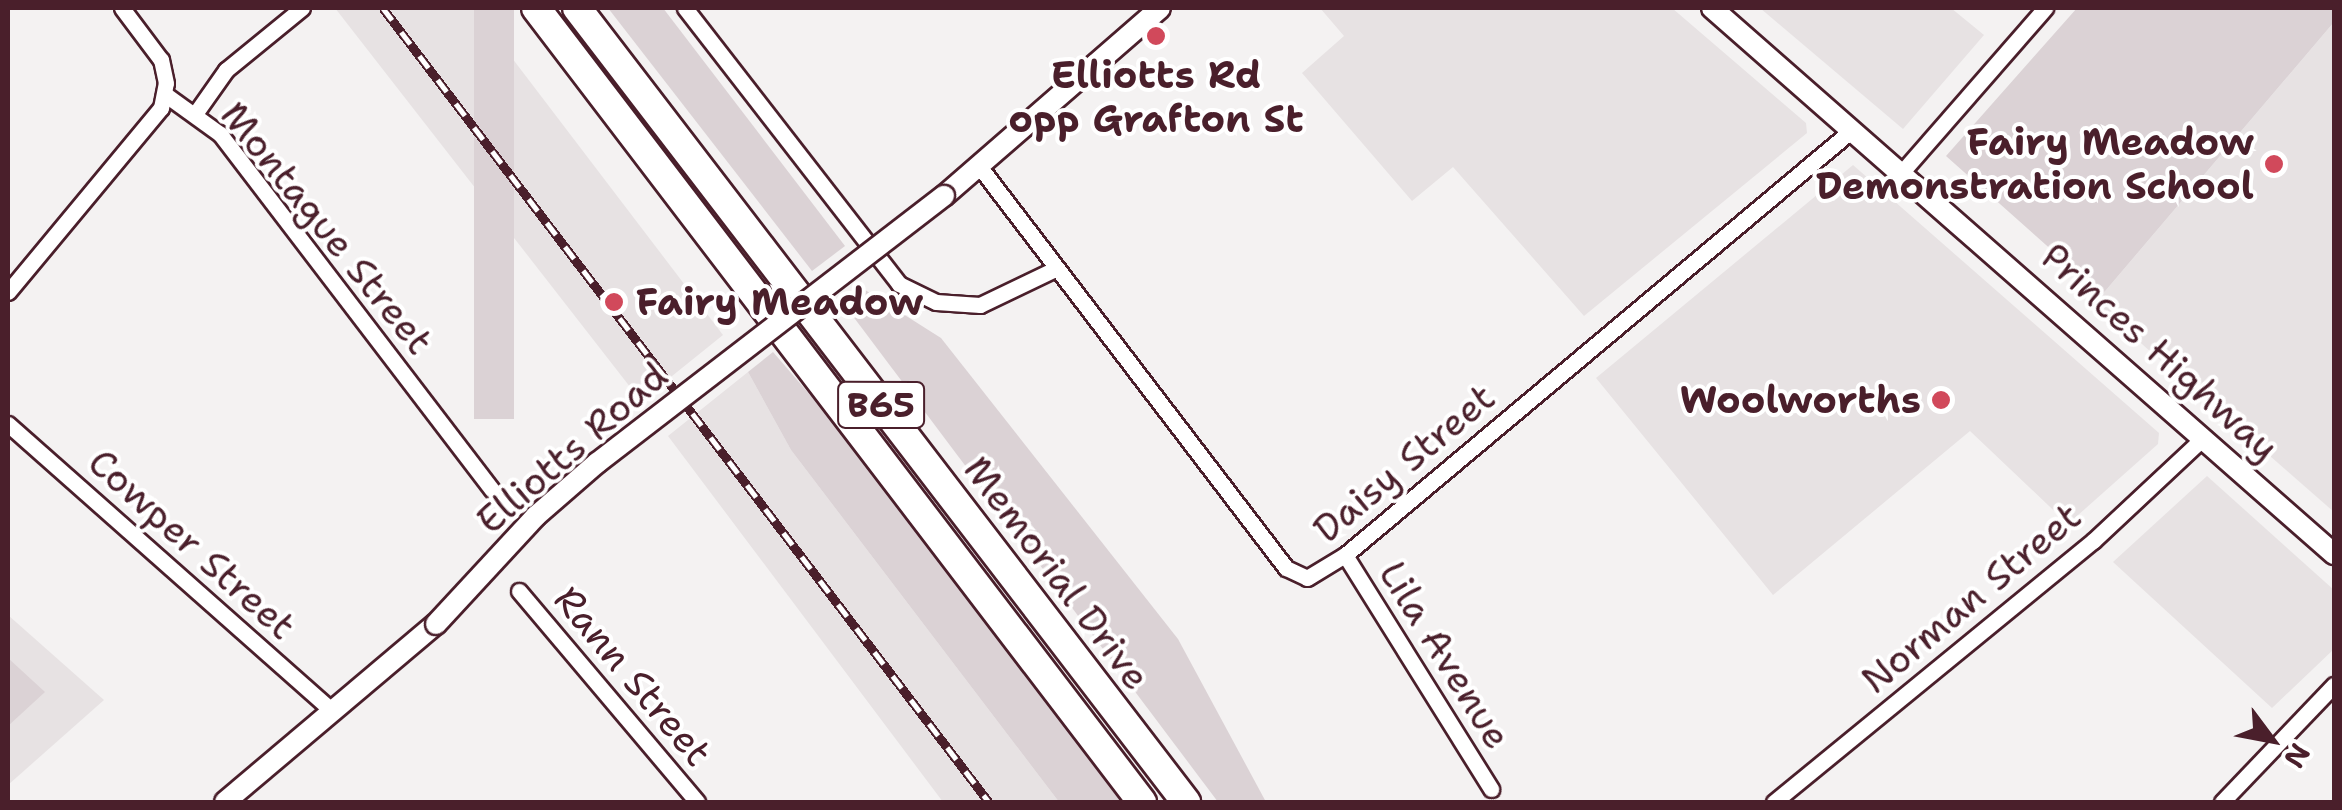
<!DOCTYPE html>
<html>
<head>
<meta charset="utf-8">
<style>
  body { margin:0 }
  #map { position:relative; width:2342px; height:810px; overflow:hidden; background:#f4f2f2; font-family:"Shantell Sans",sans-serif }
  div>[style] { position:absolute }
  .built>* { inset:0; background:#e7e2e3 }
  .green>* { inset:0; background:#dbd2d5; transform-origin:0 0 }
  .roads { filter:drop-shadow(2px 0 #4a1f2b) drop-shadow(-2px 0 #4a1f2b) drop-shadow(0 2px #4a1f2b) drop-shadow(0 -2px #4a1f2b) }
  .street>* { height:15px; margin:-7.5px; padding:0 7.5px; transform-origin:7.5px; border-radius:7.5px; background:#fff }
  .secondary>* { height:20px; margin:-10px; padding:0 10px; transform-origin:10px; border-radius:10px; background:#fff }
  .highway>* { height:28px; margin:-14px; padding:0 14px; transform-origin:14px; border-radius:14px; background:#fff }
  .rail>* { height:9px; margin-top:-4.5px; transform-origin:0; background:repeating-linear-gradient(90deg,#fff 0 15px,#4a1f2b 0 30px); box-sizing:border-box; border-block:2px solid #4a1f2b }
  .bridges { filter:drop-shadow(2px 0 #4a1f2b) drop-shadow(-2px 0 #4a1f2b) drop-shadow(0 2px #4a1f2b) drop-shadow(0 -2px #4a1f2b) }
  .secondary-bridge>* { height:20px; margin:-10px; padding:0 10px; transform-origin:10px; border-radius:10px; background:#fff }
  .dots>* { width:28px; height:28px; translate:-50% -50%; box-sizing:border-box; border:5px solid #fff; border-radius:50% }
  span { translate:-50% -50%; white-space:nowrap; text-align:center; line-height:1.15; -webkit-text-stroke:8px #fff; paint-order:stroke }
  .shield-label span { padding:2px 8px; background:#fff; border:2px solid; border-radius:8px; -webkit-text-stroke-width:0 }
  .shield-label { font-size:35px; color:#4a1f2b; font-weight:700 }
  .poi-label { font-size:38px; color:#4a1f2b; font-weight:700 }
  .right { translate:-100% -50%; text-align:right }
  .left { translate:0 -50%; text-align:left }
  .street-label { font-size:38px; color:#4a1f2b }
  .frame { position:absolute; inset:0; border:10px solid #4a1f2b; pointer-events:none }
  .north { position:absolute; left:2222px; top:690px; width:100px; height:100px; -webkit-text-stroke:8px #fff; paint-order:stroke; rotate:122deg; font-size:28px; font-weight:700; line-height:40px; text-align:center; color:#4a1f2b }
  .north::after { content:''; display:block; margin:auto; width:35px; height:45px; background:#4a1f2b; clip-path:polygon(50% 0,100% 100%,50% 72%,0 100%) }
</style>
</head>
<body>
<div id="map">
  <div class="built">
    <i style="clip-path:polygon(335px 8px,474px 8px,723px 335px,641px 401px)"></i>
    <i style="clip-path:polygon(1320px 8px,1672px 8px,1806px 123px,1807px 133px,1584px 316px,1453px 167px,1412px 201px,1302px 73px,1344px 36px)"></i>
    <i style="clip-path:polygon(1760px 8px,1951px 8px,1984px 35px,1903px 129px)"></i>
    <i style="clip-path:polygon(2334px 22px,2334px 512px,2095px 303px)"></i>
    <i style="clip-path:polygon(1853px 165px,2159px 433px,2158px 444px,2068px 524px,1970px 431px,1773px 595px,1596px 378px)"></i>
    <i style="clip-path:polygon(748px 372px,791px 450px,1059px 802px,943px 802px,668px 436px)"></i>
    <i style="clip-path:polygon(2207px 476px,2334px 590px,2334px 649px,2272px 708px,2113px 562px)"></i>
    <i style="clip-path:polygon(8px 615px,104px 700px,8px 785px)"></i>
  </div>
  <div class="green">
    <i style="left:474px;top:8px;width:40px;height:411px"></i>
    <i style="clip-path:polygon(608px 8px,663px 8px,845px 246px,812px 271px)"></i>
    <i style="clip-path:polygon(2077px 8px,2334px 8px,2334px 22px,2095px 303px,2082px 277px,1946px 156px)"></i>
    <i style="clip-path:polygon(862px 288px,941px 338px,1178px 639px,1266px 802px,1218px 802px,843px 303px)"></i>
    <i style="clip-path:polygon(773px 352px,836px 425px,1127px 802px,1059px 802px,791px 450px,748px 372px)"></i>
    <i style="clip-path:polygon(8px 658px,45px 692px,8px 726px)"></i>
  </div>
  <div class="roads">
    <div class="street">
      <i style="left:685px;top:8px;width:349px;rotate:52.2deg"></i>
      <i style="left:899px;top:284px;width:41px;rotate:25.9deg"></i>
      <i style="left:936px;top:302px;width:44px;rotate:3.9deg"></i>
      <i style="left:980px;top:305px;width:85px;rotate:-25.7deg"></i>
      <i style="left:166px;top:95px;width:67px;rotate:35.8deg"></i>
      <i style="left:220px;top:134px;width:448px;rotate:52.6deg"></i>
      <i style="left:195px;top:114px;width:54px;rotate:-54.8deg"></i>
      <i style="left:226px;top:70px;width:98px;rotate:-39.2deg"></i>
      <i style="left:979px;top:166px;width:506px;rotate:52.63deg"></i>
      <i style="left:1286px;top:568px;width:23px;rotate:25deg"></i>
      <i style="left:1307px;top:578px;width:44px;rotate:-31.2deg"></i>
      <i style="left:1345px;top:555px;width:663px;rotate:-39.98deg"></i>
      <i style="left:1902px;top:172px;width:218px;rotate:-48.9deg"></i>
      <i style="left:8px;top:292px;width:239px;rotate:-50.3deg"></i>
      <i style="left:161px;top:108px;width:25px;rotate:-79deg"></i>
      <i style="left:166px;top:83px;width:24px;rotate:-102deg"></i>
      <i style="left:161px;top:60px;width:65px;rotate:-126.9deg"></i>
      <i style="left:8px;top:424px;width:434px;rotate:41.5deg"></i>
      <i style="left:1345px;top:555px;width:276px;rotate:58deg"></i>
      <i style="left:519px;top:591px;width:276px;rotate:49.8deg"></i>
      <i style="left:1774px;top:802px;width:412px;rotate:-39.3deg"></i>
      <i style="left:2093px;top:541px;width:152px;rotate:-43.1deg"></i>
      <i style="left:2222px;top:802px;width:162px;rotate:-46.3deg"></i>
    </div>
    <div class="secondary">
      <i style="left:1712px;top:8px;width:828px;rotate:41.28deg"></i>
      <i style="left:944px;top:196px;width:286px;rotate:-41deg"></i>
      <i style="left:225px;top:802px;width:276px;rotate:-40.2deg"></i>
    </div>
    <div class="highway">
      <i style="left:536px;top:8px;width:999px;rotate:52.65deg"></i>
      <i style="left:577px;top:8px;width:1001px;rotate:52.51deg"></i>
    </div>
  </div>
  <div class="rail">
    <i style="left:383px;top:8px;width:999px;rotate:52.65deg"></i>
  </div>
  <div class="bridges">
    <div class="secondary-bridge">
      <i style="left:436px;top:624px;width:147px;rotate:-47.2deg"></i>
      <i style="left:536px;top:516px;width:81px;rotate:-41deg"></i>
      <i style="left:597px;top:463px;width:438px;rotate:-37.6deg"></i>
    </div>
  </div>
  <div class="dots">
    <i style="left:1156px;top:36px;background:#d1495b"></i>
    <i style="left:2274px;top:164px;background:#d1495b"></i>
    <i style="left:614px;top:302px;background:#d1495b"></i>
    <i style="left:1941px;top:400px;background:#d1495b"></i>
  </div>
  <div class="shield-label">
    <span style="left:881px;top:405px">B65</span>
  </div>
  <div class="poi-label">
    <span style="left:1156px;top:97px">Elliotts Rd<br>opp Grafton St</span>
    <span class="right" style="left:2254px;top:164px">Fairy Meadow<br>Demonstration School</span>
    <span class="left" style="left:636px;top:302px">Fairy Meadow</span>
    <span class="right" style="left:1921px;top:400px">Woolworths</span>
  </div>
  <div class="street-label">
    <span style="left:327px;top:228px;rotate:51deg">Montague Street</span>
    <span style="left:2160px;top:352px;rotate:42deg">Princes Highway</span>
    <span style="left:572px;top:448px;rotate:-41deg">Elliotts Road</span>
    <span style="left:1404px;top:463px;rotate:-40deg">Daisy Street</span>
    <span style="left:192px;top:544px;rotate:42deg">Cowper Street</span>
    <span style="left:1057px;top:573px;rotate:53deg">Memorial Drive</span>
    <span style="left:1971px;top:598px;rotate:-40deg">Norman Street</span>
    <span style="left:1445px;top:655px;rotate:58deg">Lila Avenue</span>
    <span style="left:633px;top:676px;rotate:50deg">Rann Street</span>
  </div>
  <div class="frame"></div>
  <div class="north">N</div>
</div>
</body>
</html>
